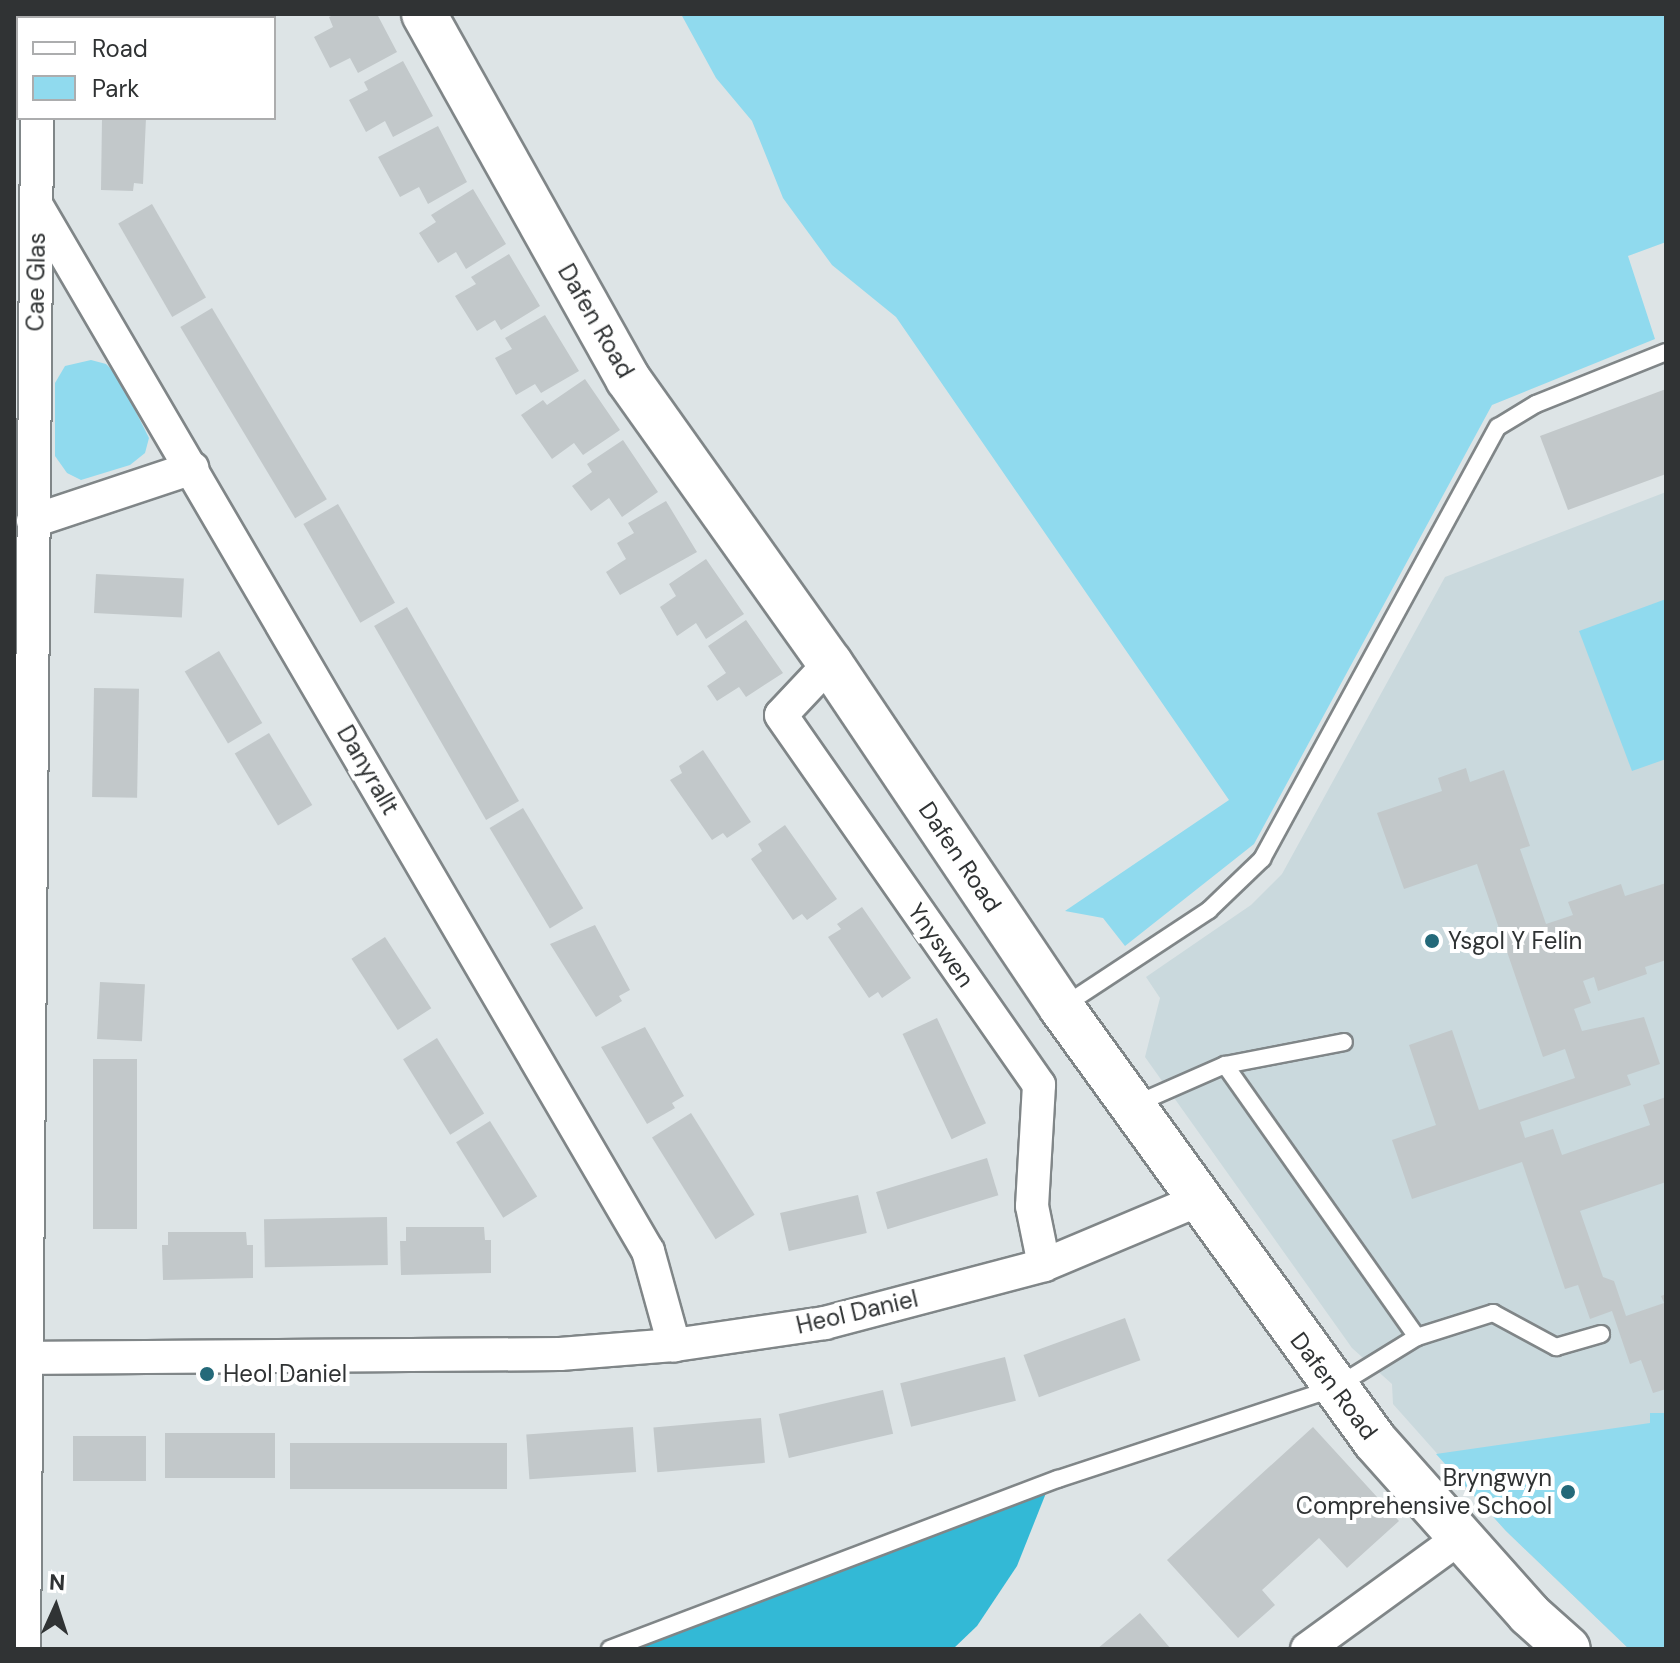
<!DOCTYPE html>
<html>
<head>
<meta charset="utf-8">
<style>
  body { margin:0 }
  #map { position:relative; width:1680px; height:1663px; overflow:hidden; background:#dde4e6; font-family:"DM Sans",sans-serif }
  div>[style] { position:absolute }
  .built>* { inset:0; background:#cad9dd }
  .green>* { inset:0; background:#90daee }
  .forest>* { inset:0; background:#33b9d6 }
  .building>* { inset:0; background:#c2c8ca; transform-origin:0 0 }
  .roads { filter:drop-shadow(2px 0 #808688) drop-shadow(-2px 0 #808688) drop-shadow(0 2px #808688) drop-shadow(0 -2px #808688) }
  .lane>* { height:16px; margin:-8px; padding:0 8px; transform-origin:8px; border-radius:8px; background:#fff }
  .street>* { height:32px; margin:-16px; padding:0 16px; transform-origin:16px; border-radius:16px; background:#fff }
  .secondary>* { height:44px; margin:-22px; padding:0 22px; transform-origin:22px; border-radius:22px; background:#fff }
  .dots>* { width:22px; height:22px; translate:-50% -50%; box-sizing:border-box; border:4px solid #fff; border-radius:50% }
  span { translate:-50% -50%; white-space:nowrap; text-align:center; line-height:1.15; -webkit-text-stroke:8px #fff; paint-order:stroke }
  .street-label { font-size:24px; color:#303334 }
  .poi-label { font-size:24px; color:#303334 }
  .left { translate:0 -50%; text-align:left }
  .right { translate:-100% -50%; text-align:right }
  .frame { position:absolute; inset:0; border:16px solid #303334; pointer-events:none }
  .legend { position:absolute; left:16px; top:16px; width:260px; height:104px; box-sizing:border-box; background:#fff; border:2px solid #acadae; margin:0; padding:10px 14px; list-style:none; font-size:24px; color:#303334 }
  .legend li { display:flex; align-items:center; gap:16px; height:40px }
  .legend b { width:40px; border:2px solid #acadae }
  .north { position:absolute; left:16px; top:1567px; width:80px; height:80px; -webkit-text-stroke:6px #fff; paint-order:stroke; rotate:3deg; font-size:22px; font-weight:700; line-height:32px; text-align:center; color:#303334 }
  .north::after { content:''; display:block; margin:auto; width:28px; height:36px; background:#303334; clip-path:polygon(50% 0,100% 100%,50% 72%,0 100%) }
</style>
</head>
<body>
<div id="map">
  <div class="built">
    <i style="clip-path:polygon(1666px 492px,1666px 1649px,1629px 1649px,1506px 1531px,1393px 1404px,1392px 1384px,1352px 1348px,1145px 1057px,1160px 998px,1146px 977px,1251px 905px,1282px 874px,1445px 577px)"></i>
  </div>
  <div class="green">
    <i style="clip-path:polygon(681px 14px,1666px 14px,1666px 242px,1628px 256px,1655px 339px,1492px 405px,1254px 844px,1125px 946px,1103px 918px,1065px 911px,1229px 800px,896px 317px,832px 265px,783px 198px,752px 121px,716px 78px)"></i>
    <i style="clip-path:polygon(91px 360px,106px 364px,118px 376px,149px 438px,145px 453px,130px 465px,81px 480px,67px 473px,55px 456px,55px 383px,65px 366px)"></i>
    <i style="clip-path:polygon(1666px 599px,1666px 759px,1632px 771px,1579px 631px)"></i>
    <i style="clip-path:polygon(1650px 1413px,1666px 1413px,1666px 1649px,1629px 1649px,1506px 1531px,1436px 1454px,1650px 1423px)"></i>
  </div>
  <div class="forest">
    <i style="clip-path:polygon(1048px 1488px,1017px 1566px,977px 1626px,953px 1649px,637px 1649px)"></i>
  </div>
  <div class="building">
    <i style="clip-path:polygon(335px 14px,377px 14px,397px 52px,358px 73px,350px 58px,330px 68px,314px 37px,333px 27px,329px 17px)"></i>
    <i style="clip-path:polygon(403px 61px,433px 116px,393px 137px,385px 121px,366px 132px,349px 100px,368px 90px,364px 82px)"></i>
    <i style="clip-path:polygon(102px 118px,146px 118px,143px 184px,134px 183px,133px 191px,101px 190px)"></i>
    <i style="clip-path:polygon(438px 126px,467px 182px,428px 204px,419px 187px,400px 197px,378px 157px)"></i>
    <i style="clip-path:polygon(473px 189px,506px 244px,466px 269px,456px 252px,438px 263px,419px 233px,436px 222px,431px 215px)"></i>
    <i style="left:152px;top:204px;width:108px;height:39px;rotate:60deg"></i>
    <i style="clip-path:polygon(509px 254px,540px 306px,501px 330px,495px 320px,477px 331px,455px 296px,476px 284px,471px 277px)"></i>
    <i style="left:212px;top:308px;width:223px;height:37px;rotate:59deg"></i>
    <i style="clip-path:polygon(545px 315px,579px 371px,541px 393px,535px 384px,516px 395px,495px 358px,512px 349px,505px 338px)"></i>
    <i style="clip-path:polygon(585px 379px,620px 430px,583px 455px,574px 443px,552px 459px,521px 415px,543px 400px,547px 405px)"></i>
    <i style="clip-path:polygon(1666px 389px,1666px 474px,1568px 510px,1540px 436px)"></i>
    <i style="clip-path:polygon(623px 440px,658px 492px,622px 517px,609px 498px,591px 511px,572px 486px,592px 472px,587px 464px)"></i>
    <i style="clip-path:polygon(666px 501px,697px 552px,620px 595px,606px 572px,626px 559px,617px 543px,634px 533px,628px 523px)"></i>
    <i style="left:338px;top:504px;width:114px;height:40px;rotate:60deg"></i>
    <i style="clip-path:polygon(706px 559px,744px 614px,706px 639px,696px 623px,677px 636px,660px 607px,676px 596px,669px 584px)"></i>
    <i style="left:96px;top:574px;width:88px;height:39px;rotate:3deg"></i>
    <i style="left:407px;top:607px;width:224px;height:38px;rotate:60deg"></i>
    <i style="clip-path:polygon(746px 620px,783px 673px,746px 697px,739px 687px,717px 701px,707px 686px,726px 673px,708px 646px)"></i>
    <i style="left:219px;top:651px;width:84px;height:40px;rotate:59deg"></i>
    <i style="left:94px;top:688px;width:45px;height:109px;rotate:1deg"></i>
    <i style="left:269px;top:733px;width:84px;height:40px;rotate:59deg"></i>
    <i style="clip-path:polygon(703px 750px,751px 822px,727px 838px,723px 833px,712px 840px,670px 780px,682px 773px,679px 766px)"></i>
    <i style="clip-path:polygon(1466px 768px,1470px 782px,1504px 770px,1530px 846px,1520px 849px,1546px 924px,1573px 915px,1568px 902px,1621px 884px,1625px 896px,1666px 883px,1666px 960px,1645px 967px,1647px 974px,1598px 991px,1594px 977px,1583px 981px,1591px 1003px,1574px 1009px,1582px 1031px,1644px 1017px,1660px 1064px,1627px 1075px,1631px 1085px,1520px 1122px,1525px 1138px,1553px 1129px,1562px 1155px,1650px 1125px,1643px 1105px,1666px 1097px,1666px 1182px,1580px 1211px,1603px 1277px,1614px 1281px,1626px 1316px,1664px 1303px,1661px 1296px,1666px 1294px,1666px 1389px,1653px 1393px,1641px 1360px,1630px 1364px,1612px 1311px,1590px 1319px,1578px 1285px,1565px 1289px,1522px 1162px,1412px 1199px,1392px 1140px,1436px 1125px,1409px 1045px,1452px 1030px,1479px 1110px,1575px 1078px,1565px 1049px,1543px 1057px,1477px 864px,1404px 889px,1377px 813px,1442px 791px,1438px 778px)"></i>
    <i style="left:523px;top:808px;width:117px;height:39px;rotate:59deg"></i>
    <i style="clip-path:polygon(785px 825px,837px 899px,807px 920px,802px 914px,793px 920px,751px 859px,762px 851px,758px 844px)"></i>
    <i style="clip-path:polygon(862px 907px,911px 978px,882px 998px,878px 992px,869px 998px,828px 937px,841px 929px,837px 924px)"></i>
    <i style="clip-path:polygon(595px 925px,630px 990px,619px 996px,622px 1001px,596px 1017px,550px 944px)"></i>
    <i style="left:385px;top:937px;width:85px;height:40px;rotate:57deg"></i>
    <i style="left:100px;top:982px;width:45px;height:57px;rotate:3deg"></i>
    <i style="left:937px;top:1018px;width:116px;height:38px;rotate:65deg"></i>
    <i style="clip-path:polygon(645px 1027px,684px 1096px,672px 1103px,675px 1108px,647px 1124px,601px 1047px)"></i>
    <i style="left:437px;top:1038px;width:89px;height:40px;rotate:58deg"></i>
    <i style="left:93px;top:1059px;width:44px;height:170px"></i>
    <i style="left:691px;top:1113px;width:120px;height:46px;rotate:58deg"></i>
    <i style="left:490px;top:1121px;width:89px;height:40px;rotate:58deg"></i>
    <i style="left:987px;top:1158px;width:39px;height:116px;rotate:73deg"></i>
    <i style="left:858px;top:1195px;width:39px;height:80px;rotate:77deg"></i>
    <i style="left:387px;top:1217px;width:48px;height:123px;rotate:89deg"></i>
    <i style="clip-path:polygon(406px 1227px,484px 1227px,485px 1240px,491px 1240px,491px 1273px,401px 1275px,400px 1241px,406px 1241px)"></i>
    <i style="clip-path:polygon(168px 1232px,246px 1232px,247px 1245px,253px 1245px,253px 1278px,163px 1280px,162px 1245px,168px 1245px)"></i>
    <i style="left:1125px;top:1318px;width:45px;height:108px;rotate:70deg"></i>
    <i style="left:1005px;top:1357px;width:45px;height:108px;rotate:76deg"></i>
    <i style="left:883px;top:1390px;width:45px;height:107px;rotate:77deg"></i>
    <i style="left:761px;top:1418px;width:45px;height:108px;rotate:85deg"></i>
    <i style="left:633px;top:1427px;width:45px;height:107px;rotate:86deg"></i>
    <i style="clip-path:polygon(1313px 1427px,1399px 1521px,1347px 1568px,1319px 1538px,1262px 1590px,1275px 1605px,1238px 1638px,1167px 1560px)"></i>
    <i style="left:275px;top:1433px;width:45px;height:110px;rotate:90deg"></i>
    <i style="left:73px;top:1436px;width:73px;height:45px"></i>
    <i style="left:290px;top:1443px;width:217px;height:46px"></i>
    <i style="clip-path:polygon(1140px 1613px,1171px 1649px,1097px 1649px,1109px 1639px)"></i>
  </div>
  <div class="roads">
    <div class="lane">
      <i style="left:1062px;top:1007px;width:176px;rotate:-33.4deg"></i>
      <i style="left:1209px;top:910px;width:74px;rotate:-43.9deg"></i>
      <i style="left:1262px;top:859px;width:492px;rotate:-61.4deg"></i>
      <i style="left:1498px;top:427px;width:44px;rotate:-31.2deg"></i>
      <i style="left:1536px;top:404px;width:140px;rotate:-21.8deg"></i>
      <i style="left:1225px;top:1065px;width:121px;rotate:-10.9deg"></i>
      <i style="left:1136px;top:1104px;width:97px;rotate:-23.7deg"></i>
      <i style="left:1225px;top:1065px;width:333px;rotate:54.8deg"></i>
      <i style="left:610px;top:1649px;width:479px;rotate:-20.8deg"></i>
      <i style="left:1058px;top:1479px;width:291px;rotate:-18.2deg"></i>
      <i style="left:1334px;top:1388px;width:97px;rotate:-31.6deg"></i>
      <i style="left:1417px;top:1337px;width:80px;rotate:-17.5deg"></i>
      <i style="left:1493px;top:1313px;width:72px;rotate:28.4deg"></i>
      <i style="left:1556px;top:1347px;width:47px;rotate:-16.1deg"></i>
    </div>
    <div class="street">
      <i style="left:38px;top:18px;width:4px;rotate:-90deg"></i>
      <i style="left:37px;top:206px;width:1211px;rotate:59.69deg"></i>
      <i style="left:648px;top:1251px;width:98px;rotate:74.5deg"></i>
      <i style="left:33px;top:521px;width:168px;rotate:-18.4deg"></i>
      <i style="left:830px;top:663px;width:71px;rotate:133.3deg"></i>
      <i style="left:781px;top:715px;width:451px;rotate:55.1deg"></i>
      <i style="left:1039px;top:1085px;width:121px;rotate:93.3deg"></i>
      <i style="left:1032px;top:1206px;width:60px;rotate:78.5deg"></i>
      <i style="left:14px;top:1358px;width:546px;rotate:-0.42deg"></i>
      <i style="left:560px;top:1354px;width:114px;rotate:-4.5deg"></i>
      <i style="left:674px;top:1345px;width:153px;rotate:-8.3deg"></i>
      <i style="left:825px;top:1323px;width:227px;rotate:-14.8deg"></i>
      <i style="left:1044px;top:1265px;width:173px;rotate:-22.8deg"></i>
      <i style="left:24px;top:1649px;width:1531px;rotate:-89.51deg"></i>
      <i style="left:1307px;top:1649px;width:190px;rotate:-36deg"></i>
    </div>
    <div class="secondary">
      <i style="left:424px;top:14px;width:418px;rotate:60.8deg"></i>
      <i style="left:628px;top:379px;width:349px;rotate:54.6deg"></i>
      <i style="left:830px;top:663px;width:414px;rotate:56.1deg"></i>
      <i style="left:1061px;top:1007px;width:536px;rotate:54.11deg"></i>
      <i style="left:1375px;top:1441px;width:232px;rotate:48.3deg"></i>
      <i style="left:1529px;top:1614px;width:52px;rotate:41.9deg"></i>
    </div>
  </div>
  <div class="dots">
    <i style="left:1432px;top:941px;background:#246979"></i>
    <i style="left:207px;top:1374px;background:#246979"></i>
    <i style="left:1568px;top:1492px;background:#246979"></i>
  </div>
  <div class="street-label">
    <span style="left:36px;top:282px;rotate:-89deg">Cae Glas</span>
    <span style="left:596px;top:321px;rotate:60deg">Dafen Road</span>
    <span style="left:368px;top:770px;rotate:60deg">Danyrallt</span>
    <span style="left:960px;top:857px;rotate:56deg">Dafen Road</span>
    <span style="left:941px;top:945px;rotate:55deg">Ynyswen</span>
    <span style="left:857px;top:1312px;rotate:-13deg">Heol Daniel</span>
    <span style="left:1334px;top:1386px;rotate:53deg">Dafen Road</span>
  </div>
  <div class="poi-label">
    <span class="left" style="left:1448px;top:941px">Ysgol Y Felin</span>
    <span class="left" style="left:223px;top:1374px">Heol Daniel</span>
    <span class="right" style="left:1552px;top:1492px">Bryngwyn<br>Comprehensive School</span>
  </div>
  <div class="frame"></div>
  <ul class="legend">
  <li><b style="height:10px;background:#fff"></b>Road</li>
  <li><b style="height:22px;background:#90daee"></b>Park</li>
  </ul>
  <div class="north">N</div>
</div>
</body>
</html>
